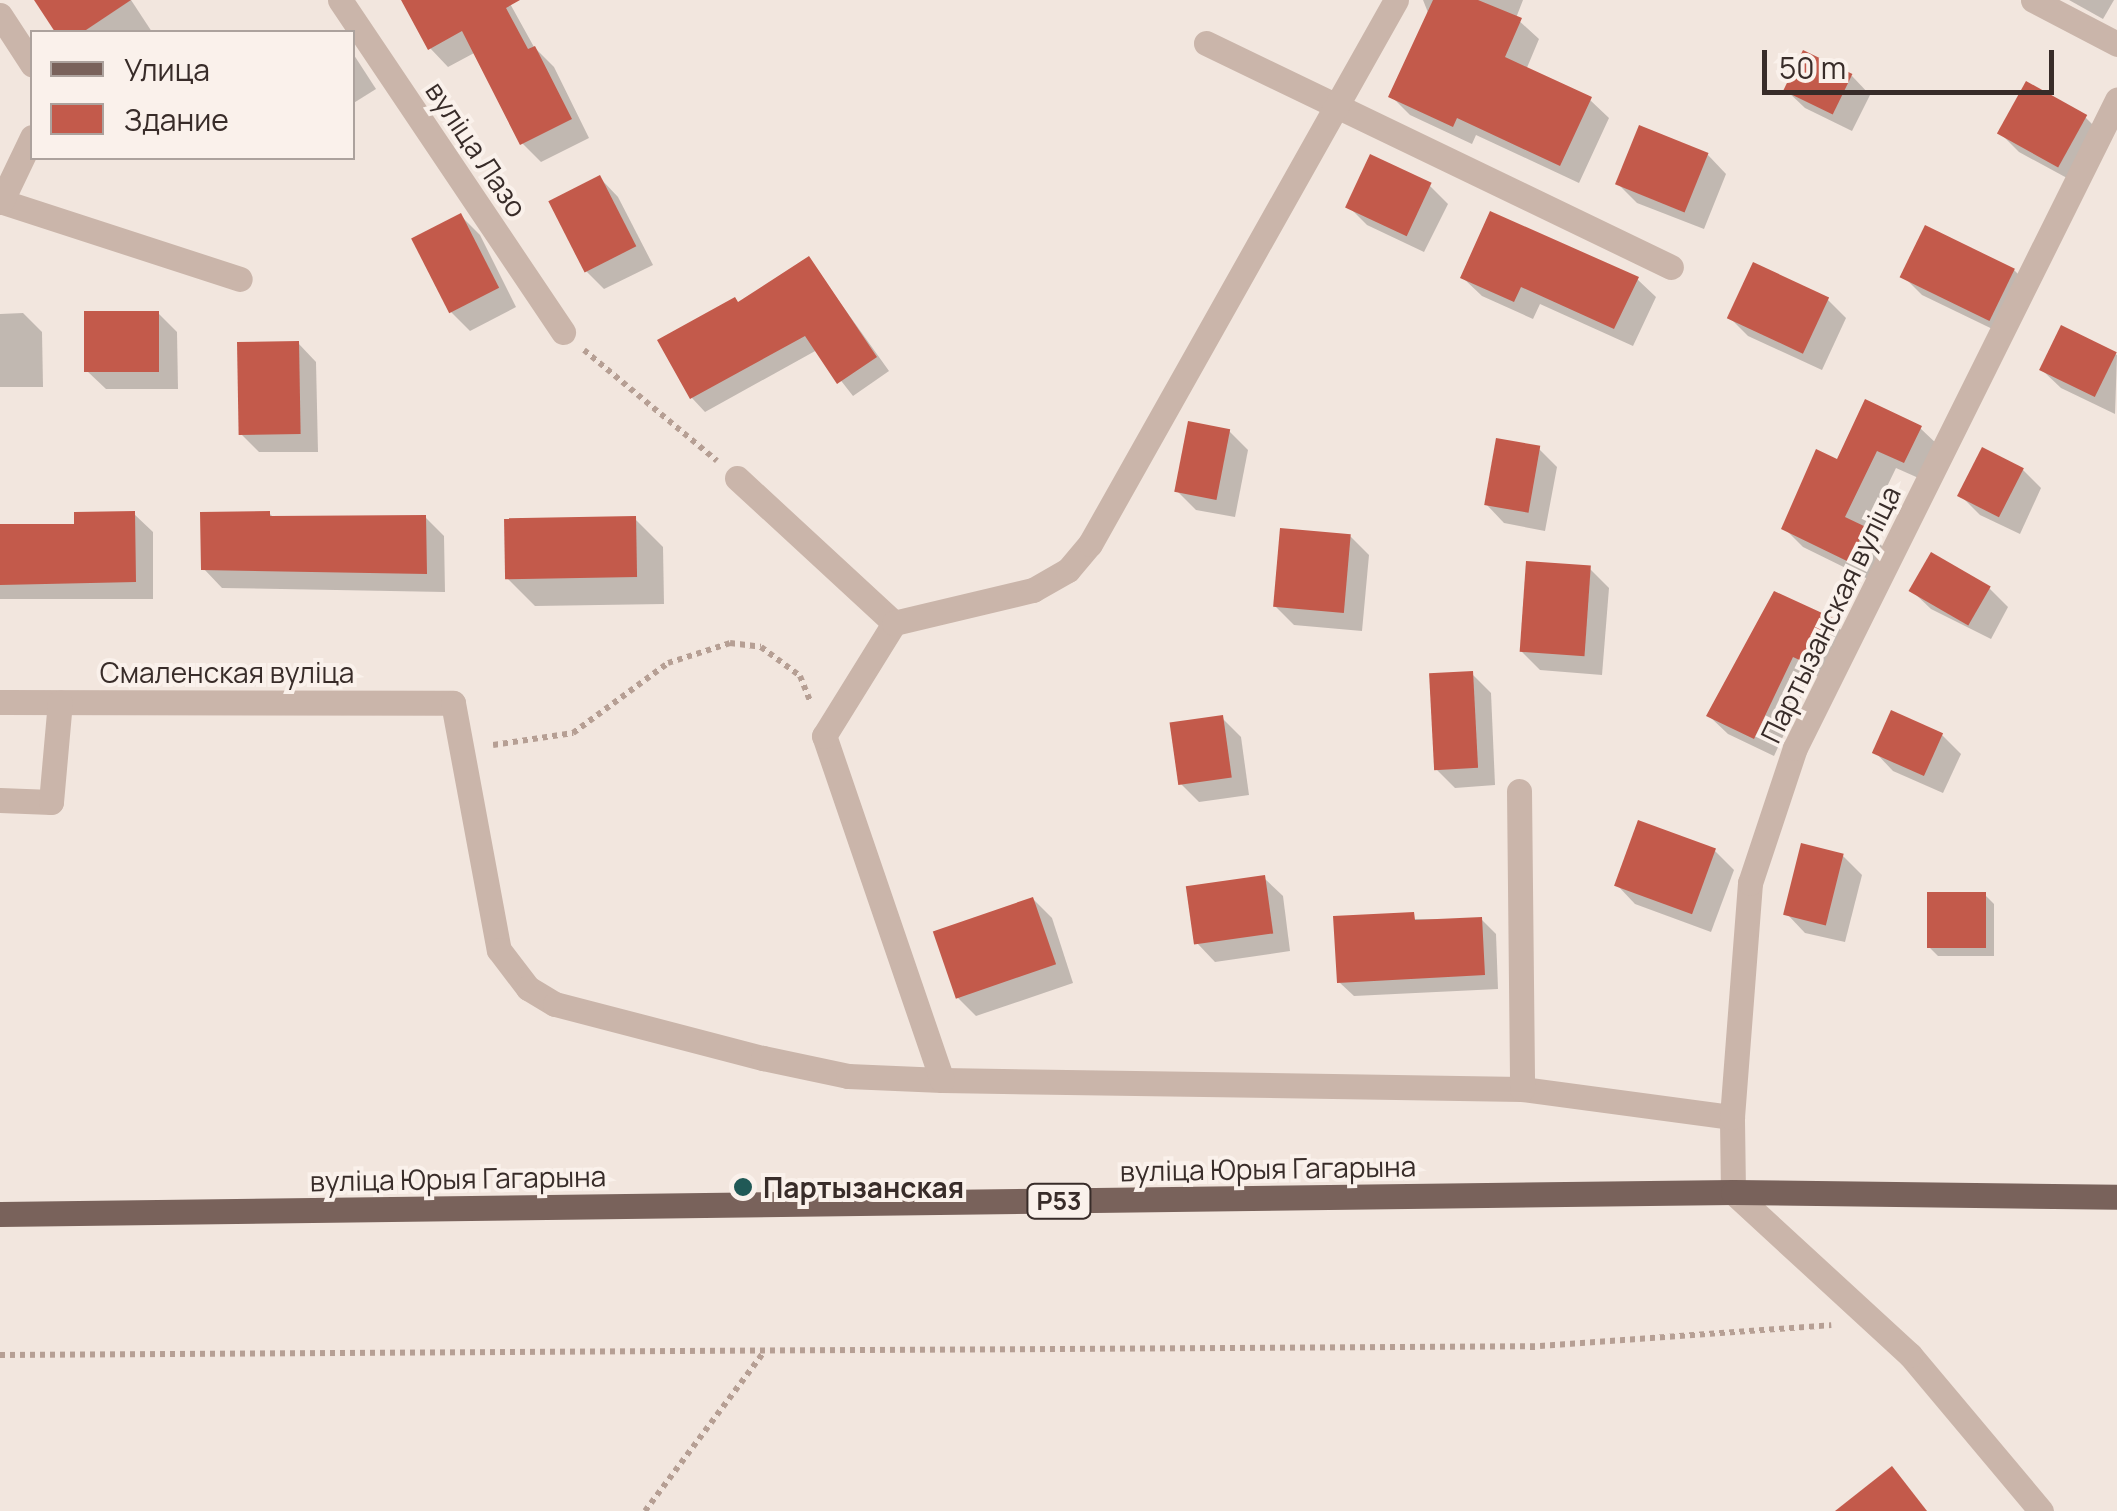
<!DOCTYPE html>
<html>
<head>
<meta charset="utf-8">
<style>
  body { margin:0 }
  #map { position:relative; width:2117px; height:1511px; overflow:hidden; background:#f2e6de; font-family:Manrope,sans-serif }
  div>[style] { position:absolute }
  .shadow>* { inset:0; background:#0003 }
  .building>* { inset:0; background:#c35a4b; transform-origin:0 0 }
  .path>* { height:6px; margin-top:-3px; transform-origin:0; background:repeating-linear-gradient(90deg,#b69f94 0 5px,transparent 0 10px) }
  .minor>* { height:25px; margin:-12.5px; padding:0 12.5px; transform-origin:12.5px; border-radius:12.5px; background:#cab5aa }
  .major>* { height:25px; margin:-12.5px; padding:0 12.5px; transform-origin:12.5px; border-radius:12.5px; background:#79625b }
  .dots>* { width:28px; height:28px; translate:-50% -50%; box-sizing:border-box; border:5px solid #faf1eb; border-radius:50% }
  span { translate:-50% -50%; white-space:nowrap; text-align:center; line-height:1.15; -webkit-text-stroke:8px #faf1eb; paint-order:stroke }
  .shield-label span { padding:2px 8px; background:#faf1eb; border:2px solid; border-radius:8px; -webkit-text-stroke-width:0 }
  .shield-label { font-size:25px; color:#382c29; font-weight:700 }
  .street-label { font-size:28px; color:#382c29 }
  .poi-label { font-size:28px; color:#382c29; font-weight:700 }
  .left { translate:0 -50%; text-align:left }
  .legend { position:absolute; left:30px; top:30px; width:325px; height:130px; box-sizing:border-box; background:#faf1eb; border:2px solid #aca29d; margin:0; padding:12px 18px; list-style:none; font-size:30px; color:#382c29 }
  .legend li { display:flex; align-items:center; gap:20px; height:50px }
  .legend b { width:50px; border:2px solid #aca29d }
  .scale { position:absolute; left:1762px; top:50px; width:292px; height:45px; box-sizing:border-box; border:5px solid #382c29; border-top:0; padding-left:12px; font-size:30px; line-height:35px; white-space:nowrap; color:#382c29; -webkit-text-stroke:8px #faf1eb; paint-order:stroke }
</style>
</head>
<body>
<div id="map">
  <div class="shadow">
    <i style="clip-path:polygon(37px 0,131px 0,152px 32px,61px 32px)"></i>
    <i style="clip-path:polygon(508px 0,534px 47px,554px 67px,589px 138px,541px 162px,522px 143px,476px 52px,448px 67px,430px 48px)"></i>
    <i style="clip-path:polygon(1423px 0,1523px 0,1516px 18px,1539px 39px,1526px 70px,1590px 100px,1609px 118px,1579px 183px,1476px 135px,1472px 144px,1410px 115px,1391px 96px,1429px 15px)"></i>
    <i style="clip-path:polygon(2069px 0,2114px 0,2103px 19px)"></i>
    <i style="clip-path:polygon(352px 52px,376px 89px,352px 104px)"></i>
    <i style="clip-path:polygon(1852px 76px,1870px 95px,1852px 131px,1805px 108px,1786px 90px)"></i>
    <i style="clip-path:polygon(2085px 117px,2104px 136px,2078px 184px,2019px 152px,2000px 133px)"></i>
    <i style="clip-path:polygon(1708px 155px,1726px 174px,1704px 229px,1637px 203px,1618px 184px)"></i>
    <i style="clip-path:polygon(600px 178px,618px 197px,653px 265px,604px 289px,585px 270px)"></i>
    <i style="clip-path:polygon(1429px 185px,1448px 204px,1424px 252px,1367px 225px,1348px 206px)"></i>
    <i style="clip-path:polygon(461px 216px,480px 235px,516px 307px,470px 331px,451px 312px)"></i>
    <i style="clip-path:polygon(809px 259px,889px 371px,853px 396px,817px 350px,705px 412px,692px 398px,739px 305px)"></i>
    <i style="clip-path:polygon(2014px 270px,2033px 289px,2009px 337px,1922px 295px,1903px 276px)"></i>
    <i style="clip-path:polygon(1463px 278px,1637px 279px,1656px 297px,1633px 346px,1540px 304px,1533px 319px,1482px 296px)"></i>
    <i style="clip-path:polygon(1827px 299px,1846px 318px,1822px 370px,1748px 336px,1729px 317px)"></i>
    <i style="clip-path:polygon(23px 313px,42px 332px,43px 387px,0 387px,0 314px)"></i>
    <i style="clip-path:polygon(158px 313px,177px 332px,178px 389px,106px 389px,87px 371px)"></i>
    <i style="clip-path:polygon(2062px 328px,2117px 355px,2115px 414px,2061px 388px,2042px 370px)"></i>
    <i style="clip-path:polygon(298px 343px,316px 362px,318px 452px,259px 452px,241px 434px)"></i>
    <i style="clip-path:polygon(1920px 428px,1939px 446px,1923px 480px,1896px 468px,1866px 530px,1883px 547px,1868px 579px,1803px 547px,1784px 528px,1838px 462px)"></i>
    <i style="clip-path:polygon(1229px 431px,1248px 450px,1235px 517px,1196px 510px,1177px 491px)"></i>
    <i style="clip-path:polygon(1538px 448px,1557px 467px,1545px 531px,1504px 523px,1486px 504px)"></i>
    <i style="clip-path:polygon(2023px 470px,2041px 488px,2020px 534px,1980px 515px,1961px 496px)"></i>
    <i style="clip-path:polygon(269px 513px,275px 519px,425px 517px,444px 536px,445px 592px,222px 588px,204px 569px)"></i>
    <i style="clip-path:polygon(134px 514px,153px 532px,153px 599px,0 599px,0 527px,77px 526px)"></i>
    <i style="clip-path:polygon(635px 519px,663px 547px,664px 604px,535px 606px,507px 578px)"></i>
    <i style="clip-path:polygon(1350px 536px,1369px 555px,1362px 631px,1294px 625px,1275px 606px)"></i>
    <i style="clip-path:polygon(1590px 569px,1609px 588px,1602px 675px,1540px 670px,1521px 651px)"></i>
    <i style="clip-path:polygon(1989px 588px,2008px 607px,1991px 639px,1931px 609px,1912px 591px)"></i>
    <i style="clip-path:polygon(1831px 620px,1850px 639px,1830px 682px,1812px 674px,1774px 756px,1728px 734px,1709px 716px)"></i>
    <i style="clip-path:polygon(1472px 674px,1491px 693px,1495px 785px,1455px 788px,1436px 769px)"></i>
    <i style="clip-path:polygon(1222px 718px,1241px 737px,1249px 795px,1199px 802px,1180px 783px)"></i>
    <i style="clip-path:polygon(1942px 735px,1961px 754px,1943px 793px,1893px 771px,1875px 752px)"></i>
    <i style="clip-path:polygon(1715px 851px,1734px 870px,1711px 932px,1635px 904px,1617px 885px)"></i>
    <i style="clip-path:polygon(1843px 856px,1862px 875px,1845px 942px,1805px 933px,1787px 914px)"></i>
    <i style="clip-path:polygon(1264px 878px,1283px 896px,1290px 951px,1215px 962px,1197px 943px)"></i>
    <i style="clip-path:polygon(1985px 895px,1994px 904px,1994px 956px,1938px 956px,1929px 947px)"></i>
    <i style="clip-path:polygon(1033px 899px,1052px 918px,1073px 983px,976px 1016px,957px 997px)"></i>
    <i style="clip-path:polygon(1336px 919px,1481px 919px,1496px 934px,1498px 989px,1354px 996px,1339px 982px)"></i>
  </div>
  <div class="building">
    <i style="clip-path:polygon(34px 0,131px 0,83px 32px,55px 32px)"></i>
    <i style="clip-path:polygon(401px 0,520px 0,506px 8px,528px 49px,535px 46px,572px 119px,520px 145px,462px 31px,428px 50px)"></i>
    <i style="clip-path:polygon(1433px 0,1478px 0,1522px 18px,1505px 57px,1592px 97px,1560px 166px,1457px 118px,1453px 127px,1388px 97px)"></i>
    <i style="left:1803px;top:50px;width:55px;height:45px;rotate:26deg"></i>
    <i style="left:2026px;top:81px;width:70px;height:60px;rotate:29deg"></i>
    <i style="left:1639px;top:125px;width:75px;height:64px;rotate:22deg"></i>
    <i style="left:1370px;top:154px;width:68px;height:59px;rotate:25deg"></i>
    <i style="left:600px;top:175px;width:80px;height:58px;rotate:63deg"></i>
    <i style="clip-path:polygon(1490px 211px,1639px 277px,1614px 329px,1521px 287px,1514px 302px,1460px 278px)"></i>
    <i style="left:461px;top:213px;width:84px;height:56px;rotate:63deg"></i>
    <i style="left:1925px;top:225px;width:100px;height:58px;rotate:26deg"></i>
    <i style="clip-path:polygon(809px 256px,877px 357px,837px 384px,805px 336px,690px 399px,657px 340px,735px 297px,738px 302px)"></i>
    <i style="left:1753px;top:262px;width:84px;height:62px;rotate:25deg"></i>
    <i style="left:84px;top:311px;width:75px;height:61px"></i>
    <i style="left:2061px;top:325px;width:62px;height:50px;rotate:26deg"></i>
    <i style="left:299px;top:341px;width:93px;height:62px;rotate:89deg"></i>
    <i style="clip-path:polygon(1865px 399px,1922px 426px,1904px 463px,1877px 451px,1845px 517px,1866px 527px,1849px 562px,1781px 529px,1816px 449px,1837px 459px)"></i>
    <i style="left:1188px;top:421px;width:43px;height:72px;rotate:11deg"></i>
    <i style="left:1496px;top:438px;width:45px;height:68px;rotate:10deg"></i>
    <i style="left:1982px;top:447px;width:47px;height:55px;rotate:27deg"></i>
    <i style="clip-path:polygon(135px 511px,136px 582px,0 585px,0 524px,74px 524px,74px 512px)"></i>
    <i style="clip-path:polygon(270px 511px,270px 516px,426px 515px,427px 574px,201px 570px,200px 512px)"></i>
    <i style="left:636px;top:516px;width:61px;height:132px;rotate:89deg"></i>
    <i style="left:1280px;top:528px;width:71px;height:79px;rotate:5deg"></i>
    <i style="left:1931px;top:552px;width:69px;height:45px;rotate:30deg"></i>
    <i style="left:1526px;top:561px;width:65px;height:91px;rotate:4deg"></i>
    <i style="clip-path:polygon(1774px 591px,1833px 618px,1810px 665px,1793px 657px,1754px 739px,1706px 716px)"></i>
    <i style="left:1473px;top:671px;width:97px;height:44px;rotate:87deg"></i>
    <i style="left:1891px;top:710px;width:57px;height:47px;rotate:24deg"></i>
    <i style="left:1223px;top:715px;width:63px;height:54px;rotate:82deg"></i>
    <i style="left:1638px;top:820px;width:83px;height:70px;rotate:20deg"></i>
    <i style="left:1801px;top:843px;width:44px;height:74px;rotate:14deg"></i>
    <i style="left:1265px;top:875px;width:59px;height:80px;rotate:82deg"></i>
    <i style="left:1927px;top:892px;width:59px;height:56px"></i>
    <i style="left:1033px;top:897px;width:71px;height:106px;rotate:71deg"></i>
    <i style="clip-path:polygon(1414px 912px,1415px 920px,1482px 917px,1485px 975px,1337px 983px,1333px 916px)"></i>
    <i style="clip-path:polygon(1892px 1466px,1927px 1511px,1835px 1511px)"></i>
  </div>
  <div class="path">
    <i style="left:584px;top:350px;width:173px;rotate:39.8deg"></i>
    <i style="left:493px;top:745px;width:81px;rotate:-8.5deg"></i>
    <i style="left:573px;top:733px;width:118px;rotate:-36.4deg"></i>
    <i style="left:668px;top:663px;width:65px;rotate:-17.9deg"></i>
    <i style="left:730px;top:643px;width:31px;rotate:7deg"></i>
    <i style="left:761px;top:647px;width:49px;rotate:36.6deg"></i>
    <i style="left:800px;top:676px;width:29px;rotate:68deg"></i>
    <i style="left:0;top:1355px;width:1540px;rotate:-0.33deg"></i>
    <i style="left:1540px;top:1346px;width:292px;rotate:-4.1deg"></i>
    <i style="left:645px;top:1511px;width:199px;rotate:-53.2deg"></i>
  </div>
  <div class="minor">
    <i style="left:340px;top:0;width:400px;rotate:56.1deg"></i>
    <i style="left:2033px;top:0;width:95px;rotate:27.6deg"></i>
    <i style="left:0;top:15px;width:59px;rotate:56.9deg"></i>
    <i style="left:1206px;top:43px;width:516px;rotate:25.72deg"></i>
    <i style="left:0;top:201px;width:252px;rotate:18deg"></i>
    <i style="left:1px;top:202px;width:72px;rotate:-64.5deg"></i>
    <i style="left:737px;top:478px;width:214px;rotate:42.7deg"></i>
    <i style="left:0;top:702px;width:453px;rotate:0.1deg"></i>
    <i style="left:453px;top:703px;width:251px;rotate:79.5deg"></i>
    <i style="left:499px;top:950px;width:48px;rotate:52.7deg"></i>
    <i style="left:528px;top:988px;width:31px;rotate:31deg"></i>
    <i style="left:555px;top:1004px;width:215px;rotate:14.6deg"></i>
    <i style="left:763px;top:1058px;width:87px;rotate:12deg"></i>
    <i style="left:848px;top:1076px;width:94px;rotate:2.4deg"></i>
    <i style="left:942px;top:1080px;width:580px;rotate:0.89deg"></i>
    <i style="left:1522px;top:1089px;width:212px;rotate:7.6deg"></i>
    <i style="left:1519px;top:791px;width:298px;rotate:89.4deg"></i>
    <i style="left:0;top:800px;width:51px;rotate:2.2deg"></i>
    <i style="left:51px;top:802px;width:100px;rotate:-84.9deg"></i>
    <i style="left:942px;top:1080px;width:364px;rotate:-108.9deg"></i>
    <i style="left:824px;top:736px;width:133px;rotate:-58.2deg"></i>
    <i style="left:894px;top:623px;width:143px;rotate:-13.4deg"></i>
    <i style="left:1033px;top:590px;width:40px;rotate:-29.7deg"></i>
    <i style="left:1068px;top:570px;width:34px;rotate:-50deg"></i>
    <i style="left:1090px;top:544px;width:624px;rotate:-60.64deg"></i>
    <i style="left:2041px;top:1511px;width:204px;rotate:-130deg"></i>
    <i style="left:1910px;top:1355px;width:241px;rotate:-137.4deg"></i>
    <i style="left:1733px;top:1192px;width:75px;rotate:-90.8deg"></i>
    <i style="left:1732px;top:1117px;width:235px;rotate:-85.6deg"></i>
    <i style="left:1750px;top:883px;width:142px;rotate:-71.6deg"></i>
    <i style="left:1795px;top:748px;width:724px;rotate:-63.58deg"></i>
  </div>
  <div class="major">
    <i style="left:0;top:1214px;width:1733px;rotate:-0.73deg"></i>
    <i style="left:1733px;top:1192px;width:384px;rotate:0.7deg"></i>
  </div>
  <div class="dots">
    <i style="left:743px;top:1187px;background:#205956"></i>
  </div>
  <div class="shield-label">
    <span style="left:1059px;top:1201px">Р53</span>
  </div>
  <div class="street-label">
    <span style="left:477px;top:149px;rotate:56deg">вуліца Лазо</span>
    <span style="left:1830px;top:614px;rotate:-64deg">Партызанская вуліца</span>
    <span style="left:227px;top:672px">Смаленская вуліца</span>
    <span style="left:1268px;top:1168px;rotate:-1deg">вуліца Юрыя Гагарына</span>
    <span style="left:458px;top:1178px;rotate:-1deg">вуліца Юрыя Гагарына</span>
  </div>
  <div class="poi-label">
    <span class="left" style="left:763px;top:1187px">Партызанская</span>
  </div>
  <ul class="legend">
  <li><b style="height:12px;background:#79625b"></b>Улица</li>
  <li><b style="height:28px;background:#c35a4b"></b>Здание</li>
  </ul>
  <div class="scale">50 m</div>
</div>
</body>
</html>
